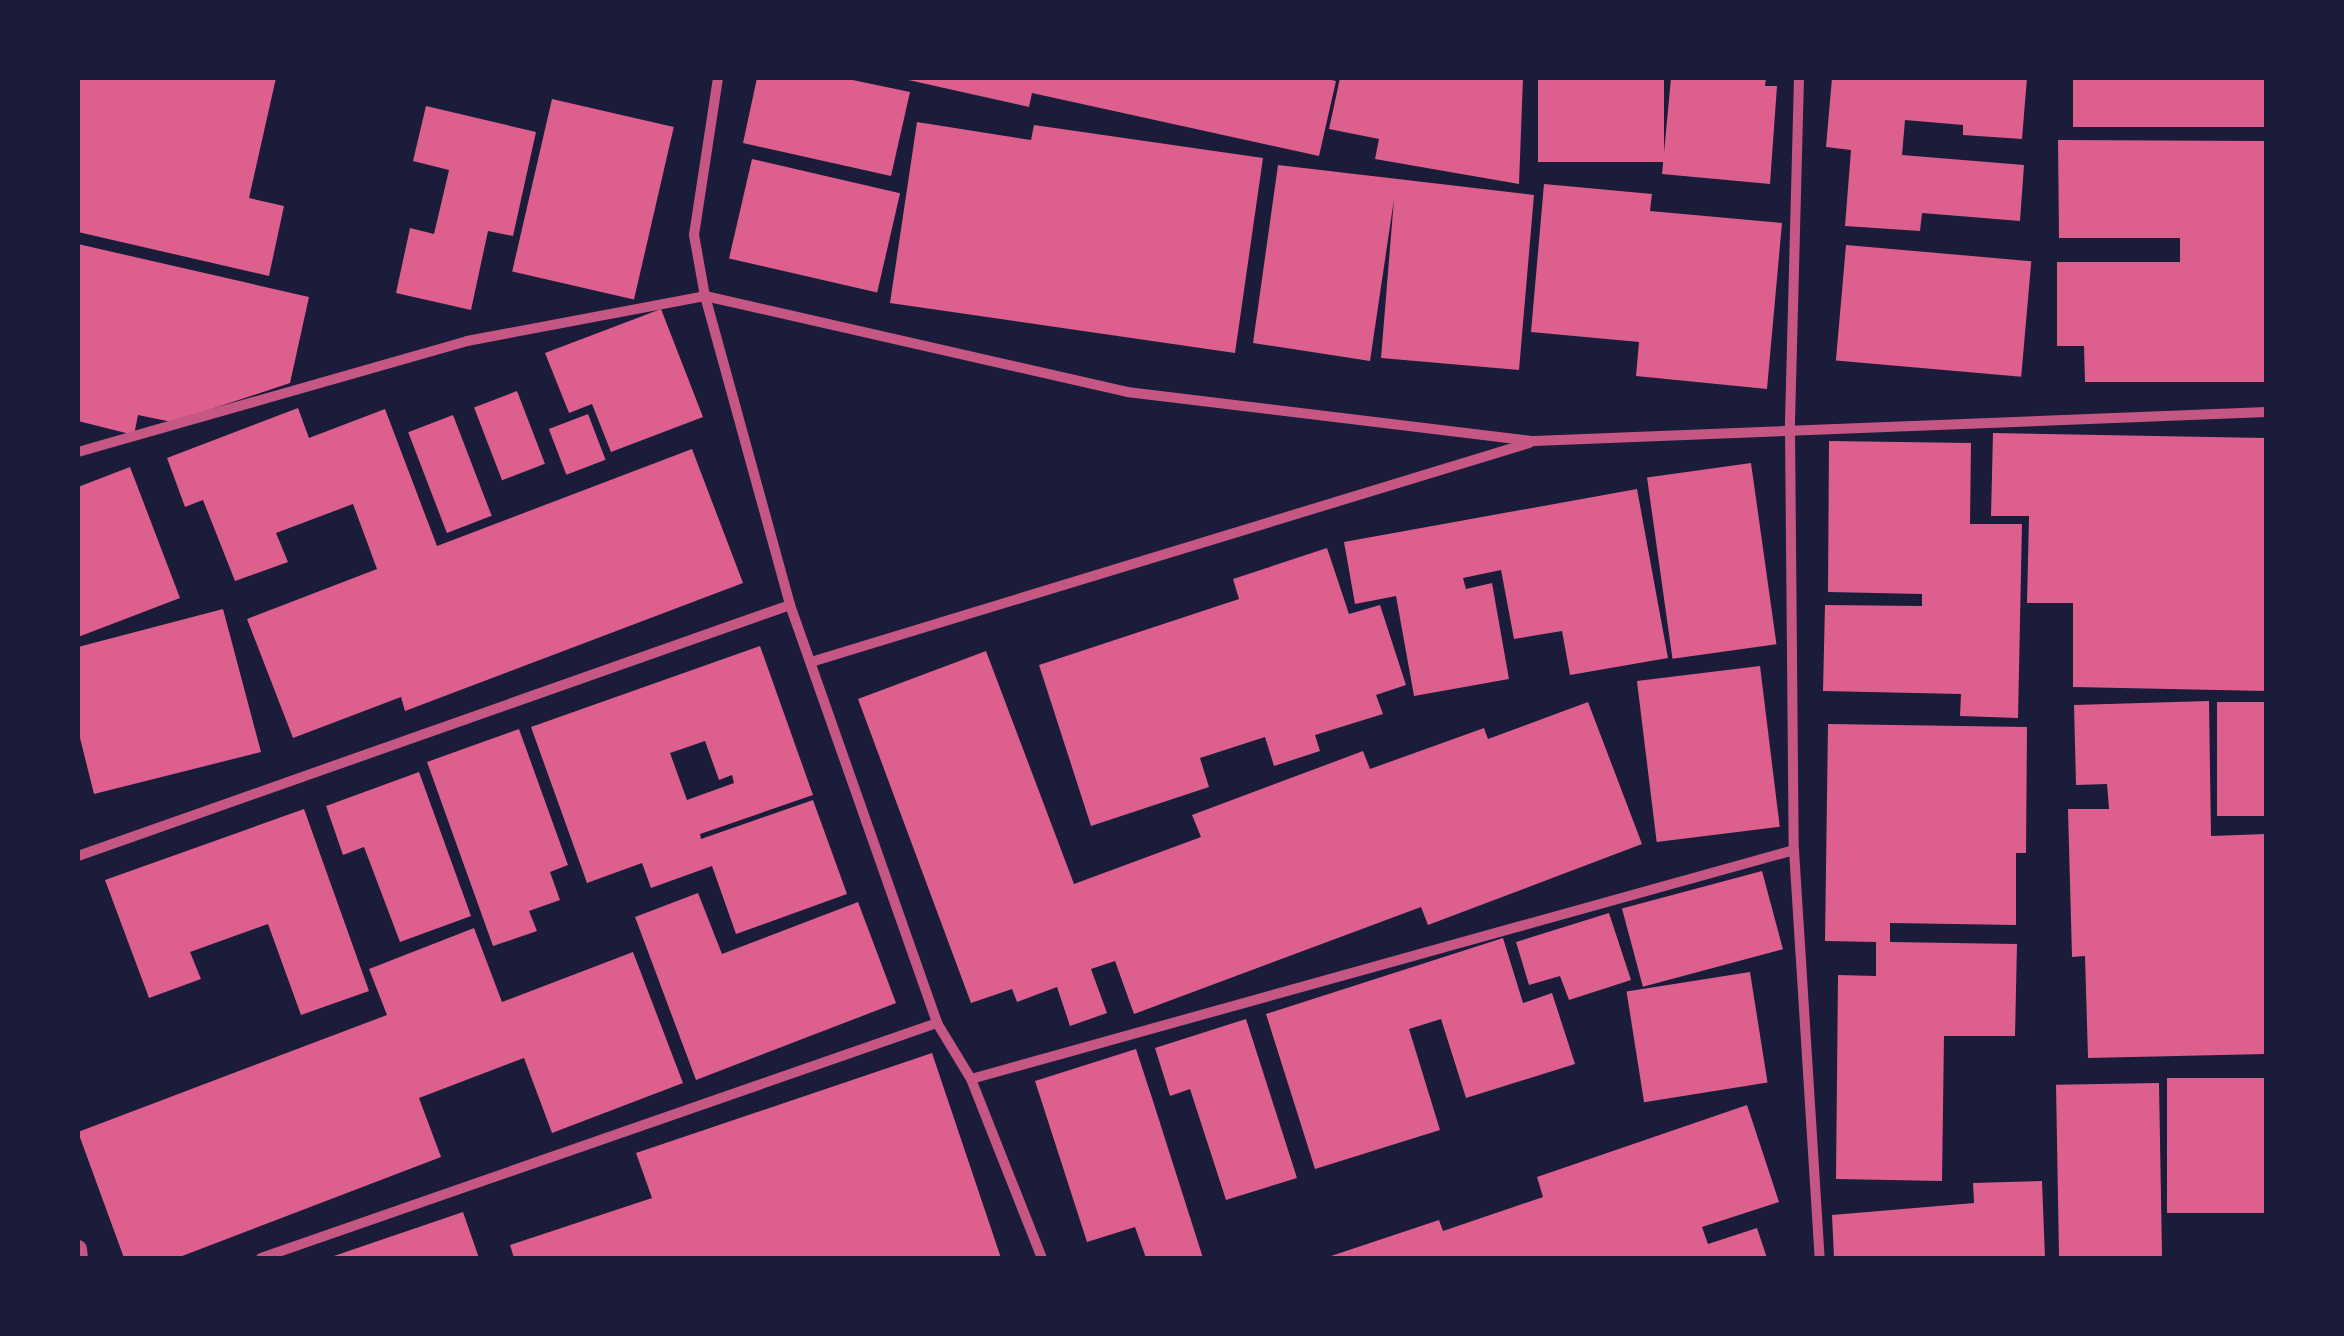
<!DOCTYPE html>
<html>
<head>
<meta charset="utf-8">
<style>
  body { margin:0 }
  #map { position:relative; width:2344px; height:1336px; overflow:hidden; background:#1b1b3a; font-family:Spectral,serif }
  div>[style] { position:absolute }
  .building>* { inset:0; background:#dd5f8e; transform-origin:0 0 }
  .minor>* { height:10px; margin:-5px; padding:0 5px; transform-origin:5px; border-radius:5px; background:#c65784 }
  .tertiary>* { height:18px; margin:-9px; padding:0 9px; transform-origin:9px; border-radius:9px; background:#c65784 }
  span { translate:-50% -50%; white-space:nowrap; text-align:center; line-height:1.15; -webkit-text-stroke:8px #1b1b3a; paint-order:stroke }
  .frame { position:absolute; inset:0; border:80px solid #1b1b3a; pointer-events:none }
</style>
</head>
<body>
<div id="map">
  <div class="building">
    <i style="clip-path:polygon(78px 78px,276px 78px,249px 198px,284px 206px,269px 276px,78px 232px)"></i>
    <i style="clip-path:polygon(757px 78px,843px 78px,910px 92px,891px 176px,743px 143px)"></i>
    <i style="clip-path:polygon(1322px 78px,1336px 81px,1319px 156px,1032px 93px,1029px 107px,904px 79px)"></i>
    <i style="clip-path:polygon(1340px 78px,1523px 78px,1519px 184px,1375px 159px,1379px 139px,1329px 129px)"></i>
    <i style="left:1538px;top:78px;width:126px;height:84px"></i>
    <i style="clip-path:polygon(1671px 78px,1766px 78px,1765px 86px,1777px 86px,1770px 184px,1662px 174px)"></i>
    <i style="clip-path:polygon(1832px 78px,2027px 78px,2022px 139px,1963px 135px,1963px 125px,1905px 120px,1902px 155px,2024px 165px,2020px 221px,1922px 213px,1920px 231px,1845px 226px,1851px 150px,1826px 147px)"></i>
    <i style="left:2073px;top:78px;width:193px;height:49px"></i>
    <i style="left:552px;top:99px;width:125px;height:177px;rotate:13deg"></i>
    <i style="clip-path:polygon(426px 106px,536px 132px,513px 236px,488px 231px,471px 310px,396px 293px,410px 228px,434px 234px,449px 170px,413px 161px)"></i>
    <i style="clip-path:polygon(917px 122px,1031px 140px,1034px 125px,1263px 158px,1235px 353px,890px 303px)"></i>
    <i style="clip-path:polygon(2058px 140px,2266px 141px,2266px 382px,2085px 382px,2084px 346px,2057px 346px,2057px 262px,2180px 262px,2180px 238px,2059px 238px)"></i>
    <i style="left:752px;top:159px;width:152px;height:102px;rotate:13deg"></i>
    <i style="clip-path:polygon(1278px 165px,1534px 195px,1519px 370px,1381px 358px,1394px 199px,1370px 361px,1253px 343px)"></i>
    <i style="clip-path:polygon(1544px 184px,1652px 194px,1650px 211px,1782px 223px,1767px 389px,1636px 376px,1639px 342px,1531px 332px)"></i>
    <i style="clip-path:polygon(78px 244px,309px 297px,290px 383px,172px 422px,138px 415px,134px 435px,78px 421px)"></i>
    <i style="left:1846px;top:245px;width:186px;height:116px;rotate:5deg"></i>
    <i style="clip-path:polygon(661px 309px,703px 417px,611px 452px,592px 404px,569px 413px,545px 353px)"></i>
    <i style="left:517px;top:391px;width:78px;height:46px;rotate:69deg"></i>
    <i style="clip-path:polygon(298px 408px,309px 438px,385px 409px,437px 546px,692px 449px,743px 583px,405px 711px,401px 697px,293px 738px,247px 619px,377px 569px,353px 504px,276px 533px,288px 562px,235px 581px,203px 500px,185px 507px,167px 458px)"></i>
    <i style="left:588px;top:414px;width:49px;height:42px;rotate:69deg"></i>
    <i style="left:453px;top:415px;width:108px;height:48px;rotate:69deg"></i>
    <i style="clip-path:polygon(1993px 433px,2266px 438px,2266px 691px,2073px 687px,2073px 603px,2027px 603px,2029px 516px,1991px 516px)"></i>
    <i style="clip-path:polygon(1829px 441px,1971px 443px,1970px 524px,2022px 524px,2018px 718px,1960px 716px,1961px 694px,1823px 691px,1825px 605px,1922px 606px,1922px 594px,1828px 592px)"></i>
    <i style="left:1751px;top:463px;width:183px;height:105px;rotate:82deg"></i>
    <i style="clip-path:polygon(130px 467px,180px 598px,78px 637px,78px 487px)"></i>
    <i style="clip-path:polygon(1637px 489px,1668px 658px,1570px 675px,1562px 631px,1514px 639px,1501px 570px,1463px 578px,1466px 589px,1492px 583px,1509px 679px,1414px 696px,1396px 596px,1355px 604px,1344px 542px)"></i>
    <i style="clip-path:polygon(1327px 548px,1349px 614px,1380px 605px,1406px 685px,1376px 695px,1383px 714px,1315px 735px,1320px 751px,1274px 766px,1265px 737px,1200px 758px,1209px 787px,1091px 826px,1039px 665px,1239px 599px,1233px 579px)"></i>
    <i style="clip-path:polygon(223px 609px,261px 752px,94px 794px,78px 730px,78px 647px)"></i>
    <i style="clip-path:polygon(evenodd,760px 646px,813px 795px,700px 834px,701px 839px,813px 800px,847px 894px,736px 934px,712px 866px,651px 888px,642px 863px,587px 883px,531px 727px,760px 646px,705px 741px,719px 780px,732px 775px,734px 783px,687px 800px,670px 753px,705px 741px)"></i>
    <i style="clip-path:polygon(986px 651px,1074px 884px,1201px 837px,1192px 815px,1363px 751px,1370px 769px,1484px 728px,1488px 739px,1588px 702px,1642px 844px,1428px 925px,1421px 907px,1134px 1014px,1115px 961px,1091px 969px,1107px 1013px,1070px 1026px,1057px 987px,1017px 1002px,1012px 989px,971px 1003px,858px 699px)"></i>
    <i style="left:1760px;top:666px;width:162px;height:124px;rotate:83deg"></i>
    <i style="clip-path:polygon(2209px 701px,2211px 836px,2266px 834px,2266px 1054px,2088px 1058px,2085px 956px,2072px 957px,2068px 809px,2109px 809px,2107px 784px,2076px 785px,2074px 705px)"></i>
    <i style="left:2266px;top:702px;width:114px;height:49px;rotate:90deg"></i>
    <i style="clip-path:polygon(1828px 724px,2027px 727px,2026px 853px,2016px 853px,2016px 925px,1890px 923px,1890px 942px,2017px 944px,2015px 1036px,1944px 1036px,1942px 1181px,1836px 1179px,1838px 975px,1876px 976px,1876px 942px,1825px 941px)"></i>
    <i style="clip-path:polygon(519px 729px,568px 865px,550px 872px,560px 900px,529px 911px,537px 931px,493px 946px,427px 762px)"></i>
    <i style="clip-path:polygon(419px 772px,471px 916px,400px 942px,364px 847px,343px 855px,326px 806px)"></i>
    <i style="clip-path:polygon(304px 809px,369px 991px,301px 1015px,268px 924px,190px 952px,201px 979px,149px 998px,105px 880px)"></i>
    <i style="left:1762px;top:871px;width:81px;height:145px;rotate:75deg"></i>
    <i style="clip-path:polygon(698px 893px,722px 954px,858px 902px,896px 1003px,696px 1080px,635px 917px)"></i>
    <i style="clip-path:polygon(1609px 913px,1631px 980px,1569px 1000px,1560px 976px,1529px 985px,1516px 942px)"></i>
    <i style="clip-path:polygon(474px 928px,502px 1002px,633px 952px,683px 1083px,552px 1133px,524px 1058px,419px 1098px,441px 1157px,177px 1258px,124px 1258px,78px 1132px,387px 1015px,369px 969px)"></i>
    <i style="clip-path:polygon(1503px 938px,1523px 1003px,1552px 993px,1575px 1064px,1466px 1098px,1441px 1019px,1409px 1029px,1440px 1130px,1315px 1169px,1266px 1014px)"></i>
    <i style="left:1750px;top:972px;width:112px;height:125px;rotate:81deg"></i>
    <i style="clip-path:polygon(1246px 1019px,1297px 1178px,1226px 1200px,1190px 1089px,1170px 1096px,1155px 1048px)"></i>
    <i style="clip-path:polygon(1136px 1049px,1153px 1101px,1203px 1258px,1146px 1258px,1135px 1227px,1087px 1242px,1035px 1081px)"></i>
    <i style="clip-path:polygon(932px 1053px,1001px 1258px,514px 1258px,510px 1245px,652px 1198px,636px 1153px)"></i>
    <i style="left:2266px;top:1078px;width:135px;height:99px;rotate:90deg"></i>
    <i style="left:2159px;top:1083px;width:175px;height:103px;rotate:89deg"></i>
    <i style="clip-path:polygon(1747px 1105px,1779px 1202px,1702px 1227px,1708px 1244px,1757px 1228px,1767px 1258px,1325px 1258px,1439px 1220px,1443px 1231px,1543px 1197px,1537px 1177px)"></i>
    <i style="clip-path:polygon(2042px 1181px,2045px 1258px,1834px 1258px,1832px 1215px,1974px 1203px,1973px 1183px)"></i>
    <i style="clip-path:polygon(463px 1212px,479px 1258px,328px 1258px)"></i>
  </div>
  <div class="minor">
    <i style="left:718px;top:78px;width:159px;rotate:98.7deg"></i>
    <i style="left:694px;top:235px;width:62px;rotate:79.8deg"></i>
    <i style="left:705px;top:296px;width:320px;rotate:74.6deg"></i>
    <i style="left:790px;top:605px;width:443px;rotate:70.6deg"></i>
    <i style="left:937px;top:1023px;width:66px;rotate:58.7deg"></i>
    <i style="left:971px;top:1079px;width:193px;rotate:68.4deg"></i>
    <i style="left:1799px;top:78px;width:349px;rotate:91.5deg"></i>
    <i style="left:1790px;top:427px;width:423px;rotate:89.5deg"></i>
    <i style="left:1794px;top:850px;width:409px;rotate:86.4deg"></i>
    <i style="left:78px;top:452px;width:405px;rotate:-15.9deg"></i>
    <i style="left:467px;top:341px;width:242px;rotate:-10.7deg"></i>
    <i style="left:705px;top:296px;width:433px;rotate:12.8deg"></i>
    <i style="left:1127px;top:392px;width:410px;rotate:6.9deg"></i>
    <i style="left:1534px;top:441px;width:733px;rotate:-2.27deg"></i>
    <i style="left:811px;top:662px;width:751px;rotate:-16.96deg"></i>
    <i style="left:78px;top:856px;width:755px;rotate:-19.42deg"></i>
    <i style="left:971px;top:1079px;width:854px;rotate:-15.55deg"></i>
    <i style="left:261px;top:1258px;width:716px;rotate:-19.17deg"></i>
  </div>
  <div class="tertiary">
    <i style="left:78px;top:1249px;width:9px;rotate:84deg"></i>
  </div>
  <div class="frame"></div>
</div>
</body>
</html>
